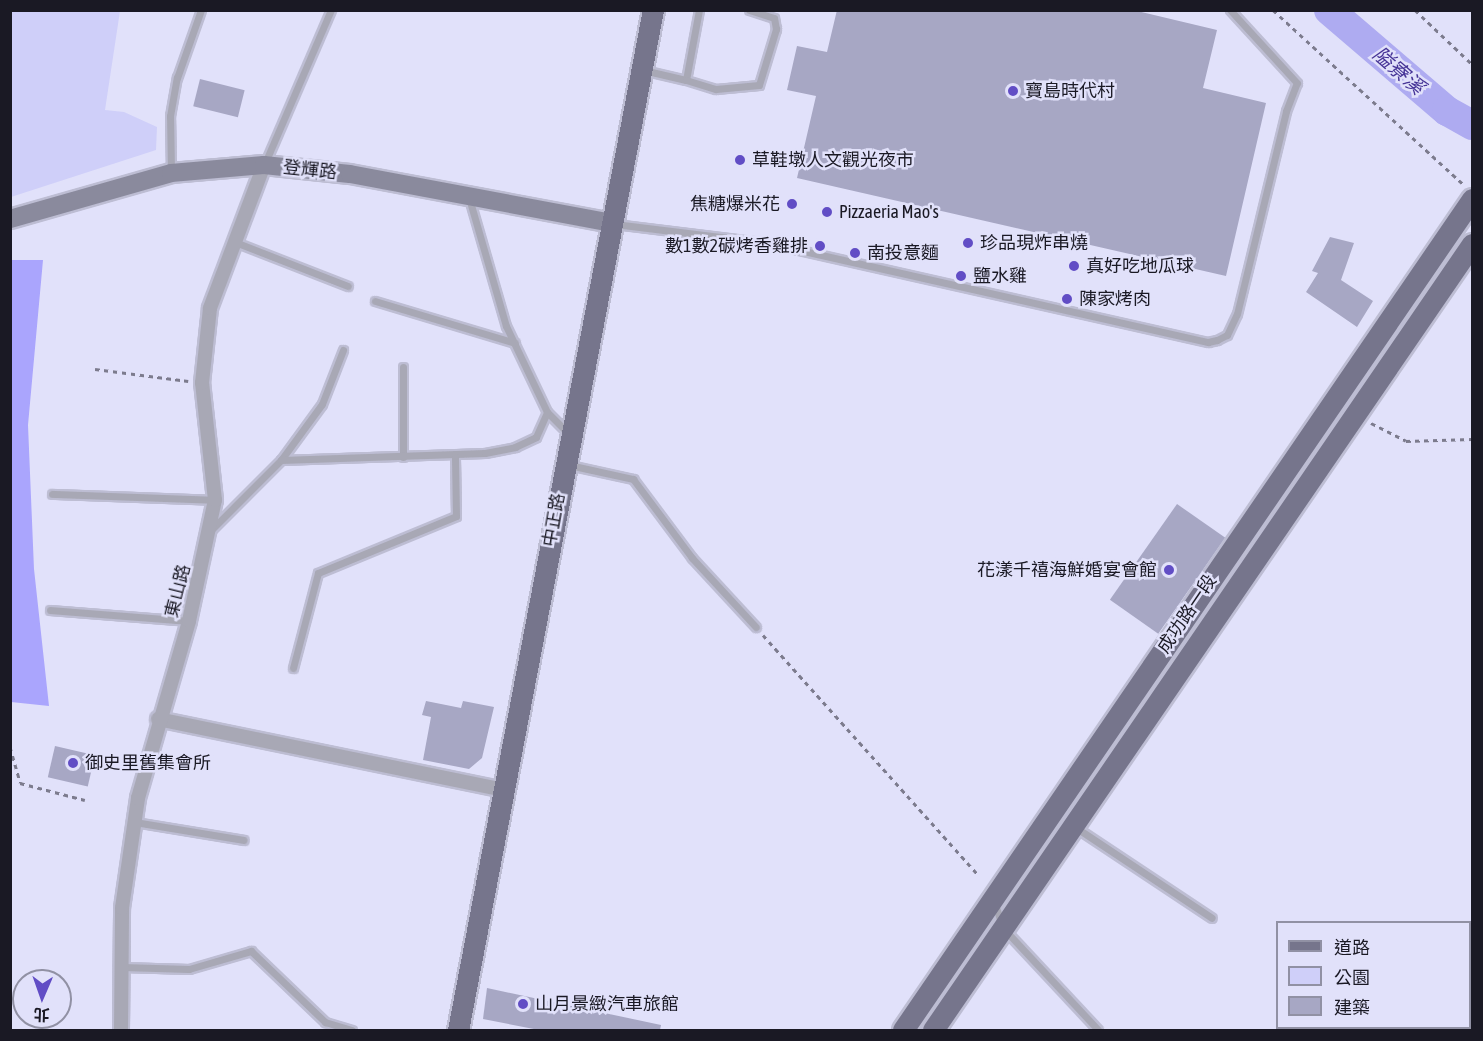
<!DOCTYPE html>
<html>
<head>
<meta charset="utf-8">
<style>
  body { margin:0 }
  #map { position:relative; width:1483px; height:1041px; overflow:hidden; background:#e1e1fa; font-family:"Asap Condensed","Noto Sans TC",sans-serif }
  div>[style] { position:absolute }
  .green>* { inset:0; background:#cfcff9 }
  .forest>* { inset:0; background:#aaa5fd }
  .river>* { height:30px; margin:-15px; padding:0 15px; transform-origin:15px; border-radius:15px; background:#aeabf1 }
  .building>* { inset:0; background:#a7a7c4; transform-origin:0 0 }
  .path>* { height:3px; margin-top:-1.5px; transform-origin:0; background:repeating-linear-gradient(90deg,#7c7b8d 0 4.5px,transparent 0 9px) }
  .roads { filter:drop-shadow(2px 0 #bdbdd3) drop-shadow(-2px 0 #bdbdd3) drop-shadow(0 2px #bdbdd3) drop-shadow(0 -2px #bdbdd3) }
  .lane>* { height:7px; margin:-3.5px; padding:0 3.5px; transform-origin:3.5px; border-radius:3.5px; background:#a8a8b5 }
  .street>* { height:14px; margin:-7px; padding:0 7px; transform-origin:7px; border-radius:7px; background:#a8a8b5 }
  .secondary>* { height:18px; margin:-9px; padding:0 9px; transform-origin:9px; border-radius:9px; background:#8a8a9d }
  .primary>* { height:21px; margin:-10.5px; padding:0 10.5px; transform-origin:10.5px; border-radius:10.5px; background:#76758c }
  .dots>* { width:16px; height:16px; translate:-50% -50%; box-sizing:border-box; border:3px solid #e1e1fa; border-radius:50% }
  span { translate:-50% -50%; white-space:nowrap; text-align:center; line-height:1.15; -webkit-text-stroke:5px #e1e1fa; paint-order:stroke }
  .poi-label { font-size:18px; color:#1a1924 }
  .left { translate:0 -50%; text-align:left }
  .right { translate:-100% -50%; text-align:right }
  .street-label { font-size:18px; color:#1a1924 }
  .water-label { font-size:20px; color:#463497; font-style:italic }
  .frame { position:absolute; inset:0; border:12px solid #1a1924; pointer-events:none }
  .legend { position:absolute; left:1276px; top:921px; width:195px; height:108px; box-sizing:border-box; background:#e1e1fa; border:2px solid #9191a4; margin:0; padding:8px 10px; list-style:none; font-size:18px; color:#1a1924 }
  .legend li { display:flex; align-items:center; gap:12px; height:30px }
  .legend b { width:30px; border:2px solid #9191a4 }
  .north { position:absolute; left:12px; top:969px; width:60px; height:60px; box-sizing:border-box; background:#e1e1fa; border:2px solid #9191a4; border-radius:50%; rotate:182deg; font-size:16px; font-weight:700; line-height:24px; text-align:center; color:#1a1924 }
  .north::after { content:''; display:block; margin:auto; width:21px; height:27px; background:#614dc5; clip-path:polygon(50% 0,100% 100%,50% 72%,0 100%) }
</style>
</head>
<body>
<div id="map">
  <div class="green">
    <i style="clip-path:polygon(10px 11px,120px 11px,105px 110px,124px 112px,157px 127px,156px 150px,11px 197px)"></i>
  </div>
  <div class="forest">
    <i style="clip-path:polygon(11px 260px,43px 260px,28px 425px,34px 569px,49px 706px,11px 702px)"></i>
  </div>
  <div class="river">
    <i style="left:1329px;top:10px;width:155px;rotate:40.6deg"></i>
    <i style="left:1447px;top:111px;width:29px;rotate:29deg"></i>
  </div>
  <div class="building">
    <i style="clip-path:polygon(837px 10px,1133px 10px,1217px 30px,1203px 88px,1266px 103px,1226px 276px,797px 178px,816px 96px,787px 90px,797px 46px,827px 52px)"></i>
    <i style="left:200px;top:79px;width:46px;height:28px;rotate:14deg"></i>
    <i style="clip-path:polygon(1330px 237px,1354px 243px,1341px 280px,1373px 301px,1357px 327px,1306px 292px,1318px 273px,1312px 271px)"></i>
    <i style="left:1177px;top:504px;width:59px;height:117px;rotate:35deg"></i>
    <i style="clip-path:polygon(426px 701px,461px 708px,463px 701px,494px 707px,482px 758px,469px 769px,423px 760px,431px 717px,422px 715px)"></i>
    <i style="left:55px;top:746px;width:41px;height:32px;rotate:13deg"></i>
    <i style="clip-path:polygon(487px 988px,661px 1025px,660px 1030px,539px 1030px,483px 1019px)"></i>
  </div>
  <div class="path">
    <i style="left:1273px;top:10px;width:259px;rotate:42.5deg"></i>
    <i style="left:1415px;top:10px;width:79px;rotate:43.5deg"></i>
    <i style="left:95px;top:369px;width:94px;rotate:7.4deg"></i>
    <i style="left:1371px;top:423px;width:39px;rotate:27deg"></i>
    <i style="left:1406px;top:441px;width:66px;rotate:-1.7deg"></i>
    <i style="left:763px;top:635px;width:322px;rotate:48.1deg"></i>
    <i style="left:10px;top:747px;width:37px;rotate:74deg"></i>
    <i style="left:20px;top:783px;width:67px;rotate:14.7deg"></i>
  </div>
  <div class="roads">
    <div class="lane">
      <i style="left:643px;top:70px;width:44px;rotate:13.1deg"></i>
      <i style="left:686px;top:80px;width:71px;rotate:-79.5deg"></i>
      <i style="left:686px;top:80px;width:31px;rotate:17deg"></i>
      <i style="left:716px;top:89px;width:43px;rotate:-5.3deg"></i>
      <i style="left:759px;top:85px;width:59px;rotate:-73.1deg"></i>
      <i style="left:776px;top:29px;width:11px;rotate:-100deg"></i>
      <i style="left:774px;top:18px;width:26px;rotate:-162deg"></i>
      <i style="left:265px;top:163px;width:167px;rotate:-66.7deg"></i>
      <i style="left:171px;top:171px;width:55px;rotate:-91deg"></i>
      <i style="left:170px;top:116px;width:39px;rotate:-80deg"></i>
      <i style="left:177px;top:78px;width:72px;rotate:-70.6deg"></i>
      <i style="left:469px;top:198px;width:133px;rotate:73.9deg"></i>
      <i style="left:506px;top:326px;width:95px;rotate:64.5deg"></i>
      <i style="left:547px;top:412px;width:30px;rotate:45deg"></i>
      <i style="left:614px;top:224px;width:155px;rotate:7deg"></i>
      <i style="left:768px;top:243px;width:451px;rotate:12.7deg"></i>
      <i style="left:1208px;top:342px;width:9px;rotate:-13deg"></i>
      <i style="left:1217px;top:340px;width:11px;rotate:-27deg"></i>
      <i style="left:1227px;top:335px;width:23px;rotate:-65deg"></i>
      <i style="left:1237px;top:314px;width:209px;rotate:-76.4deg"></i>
      <i style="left:1286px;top:111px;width:30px;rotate:-69deg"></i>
      <i style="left:1297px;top:83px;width:99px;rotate:-132.5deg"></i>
      <i style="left:235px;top:242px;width:121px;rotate:21.3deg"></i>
      <i style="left:375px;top:301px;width:146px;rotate:16.7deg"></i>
      <i style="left:403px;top:457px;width:90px;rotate:-90deg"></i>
      <i style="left:281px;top:460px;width:69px;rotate:-53.8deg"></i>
      <i style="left:322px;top:404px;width:58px;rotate:-68.7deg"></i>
      <i style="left:569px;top:465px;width:66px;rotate:12.3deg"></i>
      <i style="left:633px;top:479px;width:99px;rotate:53.2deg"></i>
      <i style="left:692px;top:558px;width:94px;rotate:47.2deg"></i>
      <i style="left:52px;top:494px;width:163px;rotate:2.1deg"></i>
      <i style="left:211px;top:530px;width:99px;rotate:-45deg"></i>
      <i style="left:281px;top:460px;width:204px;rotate:-2deg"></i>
      <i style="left:485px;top:453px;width:31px;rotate:-11deg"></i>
      <i style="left:515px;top:447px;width:23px;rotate:-25deg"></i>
      <i style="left:536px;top:437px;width:27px;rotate:-66deg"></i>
      <i style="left:50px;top:610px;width:139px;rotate:4.5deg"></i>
      <i style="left:293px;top:668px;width:98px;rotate:-75.3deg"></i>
      <i style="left:318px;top:573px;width:149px;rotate:-22.4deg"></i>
      <i style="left:456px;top:516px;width:59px;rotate:-91deg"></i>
      <i style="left:135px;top:822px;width:110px;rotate:9.4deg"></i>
      <i style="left:1075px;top:827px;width:164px;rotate:33.6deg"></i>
      <i style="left:995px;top:904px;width:25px;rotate:72deg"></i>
      <i style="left:1003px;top:928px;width:139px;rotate:47deg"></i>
      <i style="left:1470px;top:955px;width:6px;rotate:-72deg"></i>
      <i style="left:122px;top:967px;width:67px;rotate:1.7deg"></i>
      <i style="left:189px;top:969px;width:65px;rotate:-16.2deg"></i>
      <i style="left:251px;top:951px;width:103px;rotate:43.8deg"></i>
      <i style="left:325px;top:1022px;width:28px;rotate:17deg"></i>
      <i style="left:1433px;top:1030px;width:2px;rotate:-63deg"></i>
    </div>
    <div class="street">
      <i style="left:158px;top:719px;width:352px;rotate:11.6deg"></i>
      <i style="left:121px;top:1030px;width:122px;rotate:-89.5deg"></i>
      <i style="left:122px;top:908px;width:111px;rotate:-81.7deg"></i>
      <i style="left:138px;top:798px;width:184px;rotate:-73.9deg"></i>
      <i style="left:189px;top:621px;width:124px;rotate:-77.9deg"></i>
      <i style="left:215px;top:500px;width:118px;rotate:-96.3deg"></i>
      <i style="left:202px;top:383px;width:75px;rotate:-83.9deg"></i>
      <i style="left:210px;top:308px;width:153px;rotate:-69.3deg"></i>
    </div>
    <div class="secondary">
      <i style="left:10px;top:219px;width:167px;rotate:-15.9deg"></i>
      <i style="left:171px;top:173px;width:93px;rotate:-4.9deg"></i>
      <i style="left:264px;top:165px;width:86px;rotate:6deg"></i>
      <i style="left:350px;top:174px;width:267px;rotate:10.6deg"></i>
    </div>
    <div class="primary">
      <i style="left:458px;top:1030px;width:1038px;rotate:-79.18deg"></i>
      <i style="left:903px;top:1030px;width:1007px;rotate:-55.6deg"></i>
      <i style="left:933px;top:1030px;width:953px;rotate:-55.56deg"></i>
    </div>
  </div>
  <div class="dots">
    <i style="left:1013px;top:91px;background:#614dc5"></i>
    <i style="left:740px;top:160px;background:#614dc5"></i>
    <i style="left:792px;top:204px;background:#614dc5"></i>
    <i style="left:827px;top:212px;background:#614dc5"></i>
    <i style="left:968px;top:243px;background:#614dc5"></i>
    <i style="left:820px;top:246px;background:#614dc5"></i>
    <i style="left:855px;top:253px;background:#614dc5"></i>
    <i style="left:1074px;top:266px;background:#614dc5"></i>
    <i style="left:961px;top:276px;background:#614dc5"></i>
    <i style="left:1067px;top:299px;background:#614dc5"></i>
    <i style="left:1169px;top:570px;background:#614dc5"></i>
    <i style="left:73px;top:763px;background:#614dc5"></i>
    <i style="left:523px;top:1004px;background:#614dc5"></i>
  </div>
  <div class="poi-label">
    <span class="left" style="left:1025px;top:91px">寶島時代村</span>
    <span class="left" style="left:752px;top:160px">草鞋墩人文觀光夜市</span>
    <span class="right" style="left:780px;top:204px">焦糖爆米花</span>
    <span class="left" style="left:839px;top:212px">Pizzaeria Mao's</span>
    <span class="left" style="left:980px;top:243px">珍品現炸串燒</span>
    <span class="right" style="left:808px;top:246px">數1數2碳烤香雞排</span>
    <span class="left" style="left:867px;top:253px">南投意麵</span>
    <span class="left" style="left:1086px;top:266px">真好吃地瓜球</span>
    <span class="left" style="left:973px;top:276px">鹽水雞</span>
    <span class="left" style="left:1079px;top:299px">陳家烤肉</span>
    <span class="right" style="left:1157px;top:570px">花漾千禧海鮮婚宴會館</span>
    <span class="left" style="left:85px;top:763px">御史里舊集會所</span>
    <span class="left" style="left:535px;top:1004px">山月景緻汽車旅館</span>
  </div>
  <div class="street-label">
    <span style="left:310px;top:170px;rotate:6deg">登輝路</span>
    <span style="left:554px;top:520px;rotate:-80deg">中正路</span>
    <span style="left:178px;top:591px;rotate:-76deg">東山路</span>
    <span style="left:1187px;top:614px;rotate:-56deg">成功路一段</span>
  </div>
  <div class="water-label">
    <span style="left:1399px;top:70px;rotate:41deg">隘寮溪</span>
  </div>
  <div class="frame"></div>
  <ul class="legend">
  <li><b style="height:8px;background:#76758c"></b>道路</li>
  <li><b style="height:16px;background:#cfcff9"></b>公園</li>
  <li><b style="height:16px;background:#a7a7c4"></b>建築</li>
  </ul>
  <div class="north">北</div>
</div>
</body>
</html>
